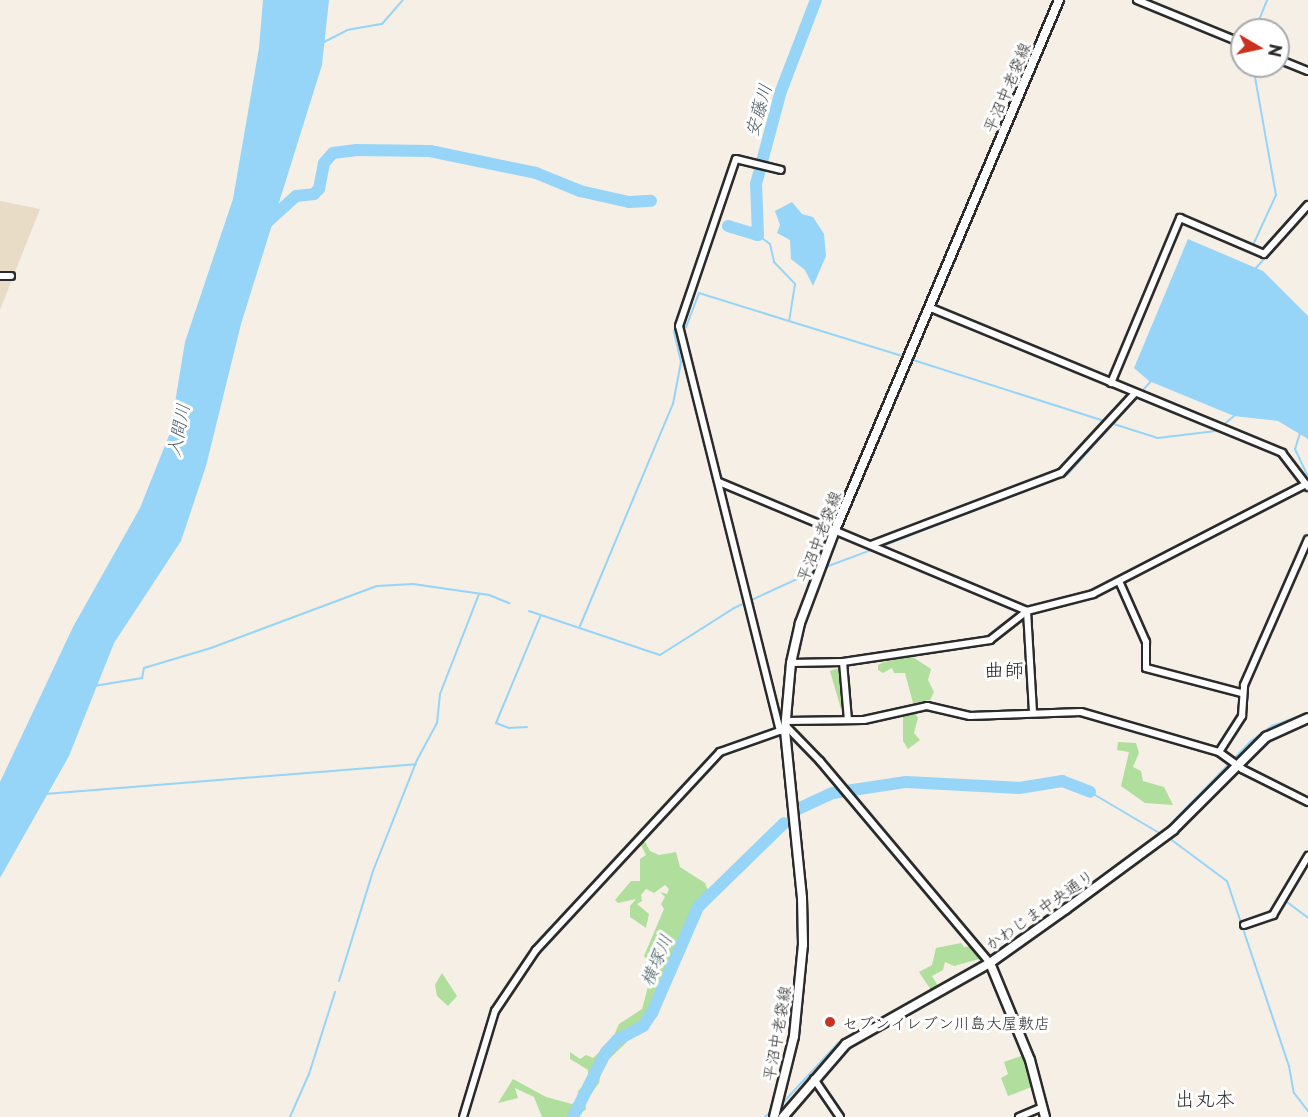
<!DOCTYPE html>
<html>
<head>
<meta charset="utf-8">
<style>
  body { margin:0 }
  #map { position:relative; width:1308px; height:1117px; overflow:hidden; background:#f5efe6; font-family:"Playpen Sans","Klee One",sans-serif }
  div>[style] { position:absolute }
  .built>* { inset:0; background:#e8dcc7 }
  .green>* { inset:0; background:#b0de9d }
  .water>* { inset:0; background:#96d4f8 }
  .stream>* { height:2px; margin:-1px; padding:0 1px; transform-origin:1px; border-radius:1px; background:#96d4f8 }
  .river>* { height:12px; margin:-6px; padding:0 6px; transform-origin:6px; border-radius:6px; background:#96d4f8 }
  .roads { filter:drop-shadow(2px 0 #2b2b2b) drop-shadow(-2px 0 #2b2b2b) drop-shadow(0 2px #2b2b2b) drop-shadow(0 -2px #2b2b2b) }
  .street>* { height:6px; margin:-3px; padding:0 3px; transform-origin:3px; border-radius:3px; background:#fff }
  .secondary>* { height:8px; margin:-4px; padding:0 4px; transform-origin:4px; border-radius:4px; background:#fff }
  .dots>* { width:16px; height:16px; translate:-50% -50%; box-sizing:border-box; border:3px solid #fff; border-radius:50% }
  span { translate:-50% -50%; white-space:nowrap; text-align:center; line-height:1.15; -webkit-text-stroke:6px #fff; paint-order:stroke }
  .street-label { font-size:16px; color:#2b2b2b }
  .poi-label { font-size:16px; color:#2b2b2b }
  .left { translate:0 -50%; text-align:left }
  .water-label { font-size:18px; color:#4b5e68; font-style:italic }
  .quarter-label { font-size:20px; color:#2b2b2b }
  .north { position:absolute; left:1230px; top:18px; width:60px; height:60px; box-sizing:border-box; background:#fff; border:2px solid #aaa; border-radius:50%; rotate:99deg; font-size:16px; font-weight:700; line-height:24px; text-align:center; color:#2b2b2b }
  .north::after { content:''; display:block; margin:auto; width:21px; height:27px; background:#c8321e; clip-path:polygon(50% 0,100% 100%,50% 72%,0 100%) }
</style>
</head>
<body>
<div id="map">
  <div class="built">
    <i style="clip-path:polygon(0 201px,40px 209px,0 310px)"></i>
  </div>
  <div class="green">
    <i style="clip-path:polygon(911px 656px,931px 669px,928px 680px,934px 692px,930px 700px,913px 703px,905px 673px,894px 673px,892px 668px,883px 673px,878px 670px,878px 665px,884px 662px)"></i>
    <i style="clip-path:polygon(835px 669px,841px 670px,851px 684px,851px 700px,843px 716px,830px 671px)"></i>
    <i style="clip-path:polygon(913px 710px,918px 718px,914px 733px,920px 740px,908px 749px,903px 741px,903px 716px)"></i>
    <i style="clip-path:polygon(1118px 742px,1136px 743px,1139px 753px,1133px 767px,1141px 771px,1143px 781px,1164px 787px,1173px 805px,1145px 803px,1121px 786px,1129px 752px,1117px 750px)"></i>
    <i style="clip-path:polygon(644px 840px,650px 851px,659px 855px,676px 852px,680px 867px,705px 883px,710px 895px,705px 898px,686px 945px,676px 958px,676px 972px,668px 980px,665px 994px,657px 1000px,660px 1010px,602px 1066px,599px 1083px,585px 1102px,586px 1109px,577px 1117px,542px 1117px,534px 1097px,515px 1088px,518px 1098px,498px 1103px,513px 1079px,546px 1097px,572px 1104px,577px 1101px,578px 1091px,588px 1081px,588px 1070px,570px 1059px,570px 1052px,580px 1059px,586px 1055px,593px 1058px,612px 1040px,619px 1024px,642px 1009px,653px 968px,644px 956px,664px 909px,661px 904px,665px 897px,660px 892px,667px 894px,669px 889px,665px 885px,654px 893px,646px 889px,641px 895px,642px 901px,637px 904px,649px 914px,646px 928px,630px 917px,630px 906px,636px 899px,618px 903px,615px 900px,631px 881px,640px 881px,640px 859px,646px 855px,641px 845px)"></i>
    <i style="clip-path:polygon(961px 943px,964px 947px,974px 946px,983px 958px,954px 966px,945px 962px,943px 970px,932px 976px,938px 986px,931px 990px,919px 972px,932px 965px,936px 948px)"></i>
    <i style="clip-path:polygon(442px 973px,457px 996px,448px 1006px,437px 996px,435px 985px)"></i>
    <i style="clip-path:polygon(1024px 1055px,1034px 1086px,1008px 1096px,1001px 1078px,1008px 1074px,1004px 1062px)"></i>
  </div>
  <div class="water">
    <i style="clip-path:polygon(263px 0,329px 0,322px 65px,241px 324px,206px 466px,181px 541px,114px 643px,69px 756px,0 878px,0 782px,73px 627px,140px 508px,170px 433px,185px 342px,233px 199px,259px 48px)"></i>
    <i style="clip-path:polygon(792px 202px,802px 214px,813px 217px,824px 234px,826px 256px,813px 286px,805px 270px,791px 259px,790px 240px,777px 233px,780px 225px,775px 211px)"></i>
    <i style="clip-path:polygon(1188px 239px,1263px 271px,1308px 316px,1308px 439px,1278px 421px,1234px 416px,1149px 381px,1134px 368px)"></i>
  </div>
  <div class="stream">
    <i style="left:1255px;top:30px;width:32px;rotate:-68deg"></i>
    <i style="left:322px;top:43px;width:28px;rotate:-27deg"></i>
    <i style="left:347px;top:30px;width:36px;rotate:-10deg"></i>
    <i style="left:382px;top:24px;width:32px;rotate:-49deg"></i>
    <i style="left:1253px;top:66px;width:131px;rotate:79.9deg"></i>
    <i style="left:1276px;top:195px;width:55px;rotate:114.7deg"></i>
    <i style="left:1253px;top:245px;width:13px;rotate:27deg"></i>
    <i style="left:758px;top:235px;width:15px;rotate:37deg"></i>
    <i style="left:770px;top:244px;width:18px;rotate:77deg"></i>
    <i style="left:774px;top:262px;width:30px;rotate:46deg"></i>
    <i style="left:795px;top:284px;width:37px;rotate:99deg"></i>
    <i style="left:789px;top:321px;width:121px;rotate:17.2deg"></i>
    <i style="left:1255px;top:269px;width:79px;rotate:-47.6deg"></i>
    <i style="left:910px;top:359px;width:260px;rotate:17.7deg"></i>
    <i style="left:1158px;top:438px;width:58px;rotate:-6.9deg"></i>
    <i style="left:1216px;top:431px;width:25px;rotate:-40deg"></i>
    <i style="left:1300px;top:433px;width:17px;rotate:107deg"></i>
    <i style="left:1295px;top:449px;width:31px;rotate:65deg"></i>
    <i style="left:880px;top:547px;width:200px;rotate:-21.1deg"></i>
    <i style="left:1067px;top:475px;width:126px;rotate:-48.2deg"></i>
    <i style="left:823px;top:568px;width:54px;rotate:-20.4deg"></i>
    <i style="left:529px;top:611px;width:138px;rotate:18.6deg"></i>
    <i style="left:660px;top:655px;width:88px;rotate:-32.4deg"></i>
    <i style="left:734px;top:608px;width:89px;rotate:-24.6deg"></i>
    <i style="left:580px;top:626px;width:241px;rotate:-67.3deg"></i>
    <i style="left:673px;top:404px;width:43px;rotate:-79.2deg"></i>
    <i style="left:681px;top:362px;width:32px;rotate:-103deg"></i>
    <i style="left:674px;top:331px;width:13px;rotate:-18deg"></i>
    <i style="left:686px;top:327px;width:36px;rotate:-69deg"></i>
    <i style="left:699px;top:293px;width:94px;rotate:17.3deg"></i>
    <i style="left:94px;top:686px;width:49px;rotate:-9.5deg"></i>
    <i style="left:142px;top:678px;width:10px;rotate:-79deg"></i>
    <i style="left:144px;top:668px;width:70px;rotate:-16.6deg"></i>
    <i style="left:211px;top:648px;width:177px;rotate:-20.5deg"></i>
    <i style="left:377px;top:586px;width:36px;rotate:-3deg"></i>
    <i style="left:413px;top:584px;width:77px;rotate:8.2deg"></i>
    <i style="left:489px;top:595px;width:22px;rotate:22deg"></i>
    <i style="left:527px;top:727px;width:18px;rotate:177deg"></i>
    <i style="left:509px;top:728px;width:14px;rotate:-159deg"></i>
    <i style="left:496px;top:723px;width:117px;rotate:-67.4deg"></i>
    <i style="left:1090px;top:792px;width:82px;rotate:30.6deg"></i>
    <i style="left:45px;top:794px;width:372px;rotate:-4.6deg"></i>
    <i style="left:1160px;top:835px;width:131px;rotate:-45.9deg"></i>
    <i style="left:1251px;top:741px;width:26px;rotate:-36deg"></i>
    <i style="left:1272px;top:726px;width:38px;rotate:-20deg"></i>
    <i style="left:1169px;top:838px;width:72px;rotate:36.6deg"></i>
    <i style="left:1227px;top:881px;width:195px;rotate:71.5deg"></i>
    <i style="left:1289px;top:1066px;width:27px;rotate:80deg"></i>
    <i style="left:1294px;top:1093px;width:23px;rotate:52deg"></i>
    <i style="left:1287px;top:902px;width:26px;rotate:37deg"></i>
    <i style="left:977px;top:966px;width:162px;rotate:-35.5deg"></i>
    <i style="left:339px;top:981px;width:115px;rotate:-72.8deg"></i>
    <i style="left:373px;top:871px;width:119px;rotate:-68.4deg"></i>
    <i style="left:417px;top:760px;width:42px;rotate:-61.6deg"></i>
    <i style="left:437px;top:723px;width:29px;rotate:-84deg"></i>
    <i style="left:440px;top:694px;width:107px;rotate:-68.7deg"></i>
    <i style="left:779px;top:1107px;width:87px;rotate:-47.3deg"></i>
    <i style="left:838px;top:1043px;width:30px;rotate:-28deg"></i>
    <i style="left:290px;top:1117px;width:47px;rotate:-66.2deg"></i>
    <i style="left:309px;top:1074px;width:86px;rotate:-72.4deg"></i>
    <i style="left:765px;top:1117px;width:12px;rotate:-42deg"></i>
  </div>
  <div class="river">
    <i style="left:264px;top:225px;width:43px;rotate:-42.2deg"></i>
    <i style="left:296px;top:196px;width:18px;rotate:-6deg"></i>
    <i style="left:314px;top:194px;width:7px;rotate:-45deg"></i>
    <i style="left:319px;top:189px;width:26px;rotate:-79deg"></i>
    <i style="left:324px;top:163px;width:13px;rotate:-48deg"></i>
    <i style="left:333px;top:153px;width:24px;rotate:-7deg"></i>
    <i style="left:357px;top:150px;width:73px;rotate:0.8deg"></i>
    <i style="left:430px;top:151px;width:108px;rotate:11.7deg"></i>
    <i style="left:536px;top:173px;width:48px;rotate:22.2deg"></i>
    <i style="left:580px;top:191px;width:50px;rotate:12.7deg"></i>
    <i style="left:629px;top:202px;width:22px;rotate:-3deg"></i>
    <i style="left:728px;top:226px;width:31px;rotate:17deg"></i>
    <i style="left:758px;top:235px;width:51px;rotate:-92.2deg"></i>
    <i style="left:756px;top:184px;width:96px;rotate:-75deg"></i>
    <i style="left:781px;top:91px;width:97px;rotate:-69deg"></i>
    <i style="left:798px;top:809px;width:38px;rotate:-25deg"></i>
    <i style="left:833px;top:793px;width:74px;rotate:-8.6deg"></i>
    <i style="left:906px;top:782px;width:113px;rotate:3deg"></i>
    <i style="left:1019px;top:788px;width:44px;rotate:-9.2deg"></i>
    <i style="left:1062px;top:781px;width:30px;rotate:21deg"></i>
    <i style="left:573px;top:1117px;width:73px;rotate:-63.1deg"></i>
    <i style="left:606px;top:1052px;width:16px;rotate:-47deg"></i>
    <i style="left:617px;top:1040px;width:30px;rotate:-28deg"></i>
    <i style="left:643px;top:1026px;width:16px;rotate:-55deg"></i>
    <i style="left:652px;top:1013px;width:116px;rotate:-66.5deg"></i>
    <i style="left:698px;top:907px;width:120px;rotate:-44.3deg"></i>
  </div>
  <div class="roads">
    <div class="street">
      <i style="left:1137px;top:0;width:113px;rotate:22.3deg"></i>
      <i style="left:1278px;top:59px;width:32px;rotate:22deg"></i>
      <i style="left:0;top:276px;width:11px"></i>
      <i style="left:931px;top:308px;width:380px;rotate:22.4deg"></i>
      <i style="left:1282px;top:453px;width:43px;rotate:52.6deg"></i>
      <i style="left:1111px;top:383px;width:179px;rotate:-67.3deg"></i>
      <i style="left:1180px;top:218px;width:91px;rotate:23.2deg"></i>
      <i style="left:1264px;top:254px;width:66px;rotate:-48.1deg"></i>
      <i style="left:719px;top:482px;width:334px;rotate:22.7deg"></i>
      <i style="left:1027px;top:611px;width:100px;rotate:86.6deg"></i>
      <i style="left:871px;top:545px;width:203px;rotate:-20.8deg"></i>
      <i style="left:1061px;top:473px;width:109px;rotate:-47.2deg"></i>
      <i style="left:1119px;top:581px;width:67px;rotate:66.1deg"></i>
      <i style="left:1146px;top:642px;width:26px;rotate:90deg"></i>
      <i style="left:1146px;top:668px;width:98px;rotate:14.7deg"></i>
      <i style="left:843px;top:662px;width:58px;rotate:85.1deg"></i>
      <i style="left:791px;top:663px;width:52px;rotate:-1.1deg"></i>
      <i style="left:843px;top:662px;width:149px;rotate:-8.5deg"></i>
      <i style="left:990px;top:640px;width:47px;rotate:-38.1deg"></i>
      <i style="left:1027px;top:611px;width:68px;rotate:-14.4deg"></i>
      <i style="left:1093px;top:594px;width:240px;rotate:-27.3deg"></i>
      <i style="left:785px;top:721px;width:79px;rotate:-0.7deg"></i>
      <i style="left:864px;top:720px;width:65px;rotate:-12.5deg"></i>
      <i style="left:927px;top:706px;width:44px;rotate:13.1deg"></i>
      <i style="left:970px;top:716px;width:111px;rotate:-2.1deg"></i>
      <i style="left:1081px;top:712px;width:144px;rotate:16.2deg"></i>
      <i style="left:1219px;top:752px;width:29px;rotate:36deg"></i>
      <i style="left:1242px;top:769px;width:74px;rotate:26.6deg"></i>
      <i style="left:785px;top:725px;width:50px;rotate:45.8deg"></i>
      <i style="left:820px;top:761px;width:264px;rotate:49.9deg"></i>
      <i style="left:780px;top:731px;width:417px;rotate:-104deg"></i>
      <i style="left:679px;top:326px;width:176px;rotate:-71.2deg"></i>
      <i style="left:736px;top:159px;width:46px;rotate:13.7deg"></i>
      <i style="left:1219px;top:752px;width:43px;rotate:-57.4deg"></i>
      <i style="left:1242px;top:716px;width:31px;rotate:-86deg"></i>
      <i style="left:1244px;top:685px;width:159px;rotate:-66.3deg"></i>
      <i style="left:1244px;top:925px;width:31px;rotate:-19deg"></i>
      <i style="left:1273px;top:915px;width:69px;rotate:-59.3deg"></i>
      <i style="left:814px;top:1079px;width:46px;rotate:55.6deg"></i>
      <i style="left:463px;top:1117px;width:111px;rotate:-73.2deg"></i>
      <i style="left:495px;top:1011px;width:73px;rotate:-56.1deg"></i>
      <i style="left:536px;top:950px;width:270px;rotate:-47.1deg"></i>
      <i style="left:720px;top:752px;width:66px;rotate:-19.5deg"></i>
      <i style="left:1019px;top:1117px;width:25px;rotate:-23deg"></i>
    </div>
    <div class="secondary">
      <i style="left:990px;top:963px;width:105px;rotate:67.6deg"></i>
      <i style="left:1030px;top:1060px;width:59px;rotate:75.3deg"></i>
      <i style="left:774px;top:1117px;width:83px;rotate:-76.1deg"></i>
      <i style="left:794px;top:1036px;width:91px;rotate:-84.4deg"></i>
      <i style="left:803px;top:945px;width:47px;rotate:-91.2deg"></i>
      <i style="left:802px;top:898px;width:169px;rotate:-95.8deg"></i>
      <i style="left:785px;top:730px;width:67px;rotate:-84.9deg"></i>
      <i style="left:791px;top:663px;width:41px;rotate:-77.3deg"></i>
      <i style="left:800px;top:623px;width:99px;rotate:-69.4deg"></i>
      <i style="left:835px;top:530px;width:575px;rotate:-67.09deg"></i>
      <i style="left:783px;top:1117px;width:96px;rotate:-49.2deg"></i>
      <i style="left:846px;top:1044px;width:165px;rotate:-29.4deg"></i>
      <i style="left:990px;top:963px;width:93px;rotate:-35.4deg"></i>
      <i style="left:1066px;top:909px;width:133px;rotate:-36.4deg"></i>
      <i style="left:1173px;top:830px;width:132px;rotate:-45deg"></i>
      <i style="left:1266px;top:737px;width:46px;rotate:-24.3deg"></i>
    </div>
  </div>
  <div class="dots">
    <i style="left:830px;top:1022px;background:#c8321e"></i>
  </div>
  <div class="street-label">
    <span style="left:1006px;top:87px;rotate:-67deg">平沼中老袋線</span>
    <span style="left:818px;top:536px;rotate:-69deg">平沼中老袋線</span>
    <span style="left:1039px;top:909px;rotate:-35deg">かわじま中央通り</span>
    <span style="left:776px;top:1033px;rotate:-80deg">平沼中老袋線</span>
  </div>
  <div class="poi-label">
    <span class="left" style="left:842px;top:1022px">セブンイレブン川島大屋敷店</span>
  </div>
  <div class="water-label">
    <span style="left:758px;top:110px;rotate:-74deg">安藤川</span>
    <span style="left:178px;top:430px;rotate:-79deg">入間川</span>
    <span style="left:656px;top:960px;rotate:-67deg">横塚川</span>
  </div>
  <div class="quarter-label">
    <span style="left:1004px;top:669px">曲師</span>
    <span style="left:1205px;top:1098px">出丸本</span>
  </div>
  <div class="north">N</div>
</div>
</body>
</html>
